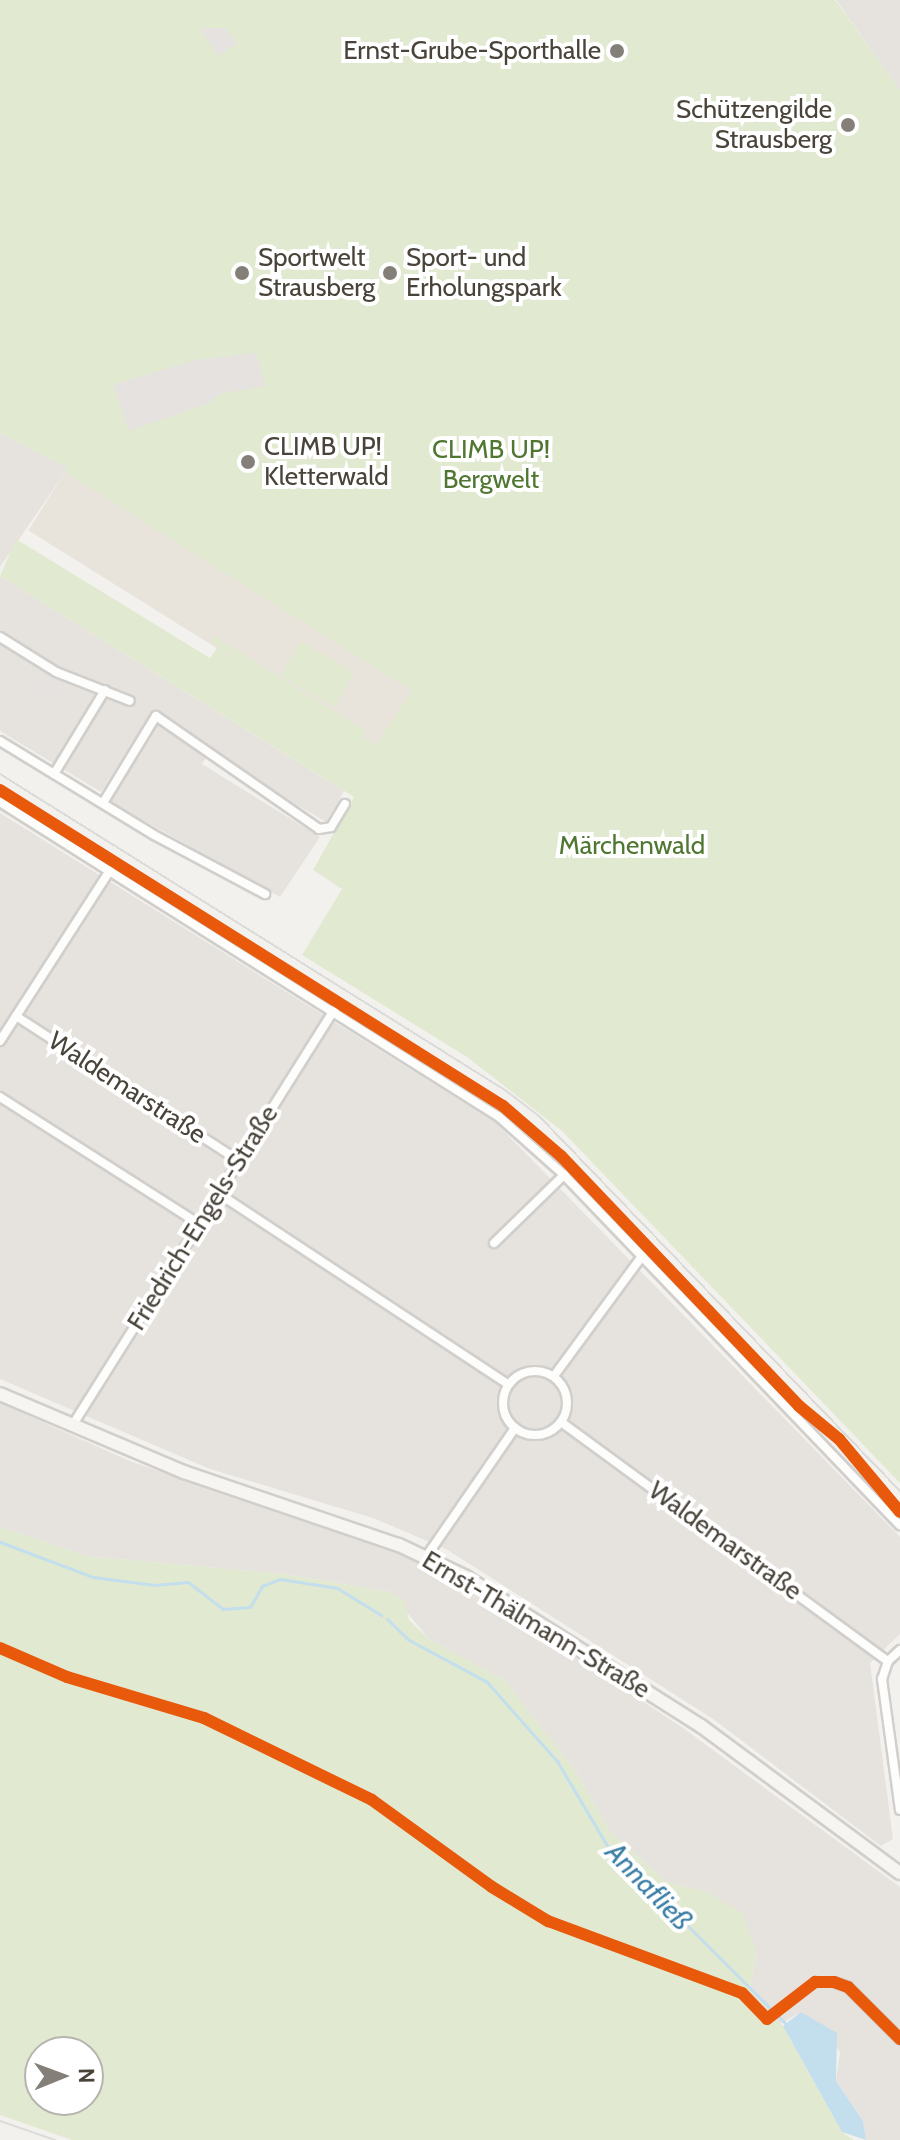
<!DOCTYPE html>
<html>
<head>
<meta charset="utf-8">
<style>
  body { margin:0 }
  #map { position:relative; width:900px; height:2140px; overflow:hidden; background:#f3f1ee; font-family:Cabin,sans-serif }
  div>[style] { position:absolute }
  .residential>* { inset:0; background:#e6e2dd }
  .education>* { inset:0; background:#e8e4db; transform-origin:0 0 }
  .green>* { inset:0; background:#e1ead1; transform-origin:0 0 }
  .parking>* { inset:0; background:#e5e2df }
  .round { border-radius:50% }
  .water>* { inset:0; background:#c3deec }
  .stream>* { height:3px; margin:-1.5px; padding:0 1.5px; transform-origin:1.5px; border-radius:1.5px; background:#c3deec }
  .roads { filter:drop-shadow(2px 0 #d1cfcc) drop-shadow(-2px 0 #d1cfcc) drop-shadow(0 2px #d1cfcc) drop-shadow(0 -2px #d1cfcc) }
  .street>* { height:8px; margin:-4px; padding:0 4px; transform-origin:4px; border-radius:4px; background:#fdfdfc }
  .street>.ring { margin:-4px; padding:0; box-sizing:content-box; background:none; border:8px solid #fdfdfc; border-radius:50% }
  .secondary>* { height:12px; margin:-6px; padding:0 6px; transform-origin:6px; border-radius:6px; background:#f7f5f1 }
  .tram>* { height:2px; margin:-1px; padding:0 1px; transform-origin:1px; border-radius:1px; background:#dbdbda }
  .cycleway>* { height:12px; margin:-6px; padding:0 6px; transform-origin:6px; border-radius:6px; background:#e8590c }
  .dots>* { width:22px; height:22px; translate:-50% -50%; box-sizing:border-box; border:4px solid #fff; border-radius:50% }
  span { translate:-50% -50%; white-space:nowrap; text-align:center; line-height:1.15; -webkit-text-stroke:8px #fff; paint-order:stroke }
  .poi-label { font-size:26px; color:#49433a }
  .right { translate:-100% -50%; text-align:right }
  .left { translate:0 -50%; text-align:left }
  .park-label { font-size:26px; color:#4f7732 }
  .street-label { font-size:26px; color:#49433a }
  .water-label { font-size:28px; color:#3a7da5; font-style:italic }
  .north { position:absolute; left:24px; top:2036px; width:80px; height:80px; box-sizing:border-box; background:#fff; border:2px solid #b6b4b0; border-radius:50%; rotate:89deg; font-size:22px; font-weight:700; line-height:32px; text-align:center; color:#49433a }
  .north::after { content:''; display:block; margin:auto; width:28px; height:36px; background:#848079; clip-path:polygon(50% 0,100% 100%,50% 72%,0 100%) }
</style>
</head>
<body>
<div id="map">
  <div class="residential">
    <i style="clip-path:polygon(836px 0,900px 0,900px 90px,874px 54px)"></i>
    <i style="clip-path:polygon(0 433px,68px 468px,0 567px)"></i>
    <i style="clip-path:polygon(0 576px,344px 791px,326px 822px,190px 742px,207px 756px,202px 764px,320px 837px,280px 897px,109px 801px,159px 724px,148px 718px,101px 792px,0 731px)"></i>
    <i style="clip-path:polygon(0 813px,496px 1123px,900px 1537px,900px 1634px,870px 1663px,893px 1839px,881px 1846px,713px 1719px,446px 1549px,373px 1518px,210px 1469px,0 1379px)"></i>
    <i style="clip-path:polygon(0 1403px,132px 1462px,386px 1547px,471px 1587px,683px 1728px,900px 1887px,900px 2140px,866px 2140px,863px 2121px,836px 2081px,840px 2052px,801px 2012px,780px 2024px,748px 1997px,757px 1952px,707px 1892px,667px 1882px,610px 1832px,577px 1773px,504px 1680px,429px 1639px,390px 1592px,285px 1574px,86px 1556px,0 1527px)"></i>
  </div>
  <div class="education">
    <i style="left:65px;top:472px;width:411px;height:69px;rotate:32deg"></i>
  </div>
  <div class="green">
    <i style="clip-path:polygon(0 0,835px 0,900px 90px,900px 1483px,562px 1131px,467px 1057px,302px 955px,342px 889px,313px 870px,354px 797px,0 576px,16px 539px,210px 658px,217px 648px,256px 671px,210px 642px,214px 636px,366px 731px,363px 737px,376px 745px,412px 691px,65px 472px,67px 468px,0 433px)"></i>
    <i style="left:301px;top:641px;width:62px;height:40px;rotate:31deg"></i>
    <i style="clip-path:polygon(evenodd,0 1527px,86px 1556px,285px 1574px,390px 1592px,404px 1600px,409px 1620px,429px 1639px,504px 1680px,577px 1773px,610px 1832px,667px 1882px,707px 1892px,742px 1913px,757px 1952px,748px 1997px,783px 2026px,842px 2132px,854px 2140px,72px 2140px,0 2115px,0 1527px,40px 2052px,88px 2052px,88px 2100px,40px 2100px,40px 2052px)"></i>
  </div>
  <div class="parking">
    <i style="clip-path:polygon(200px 28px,225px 28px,237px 44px,218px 56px)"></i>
    <i style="clip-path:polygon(256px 353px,265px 386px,220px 394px,209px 403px,129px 431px,113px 385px,195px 360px)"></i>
    <i class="round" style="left:34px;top:675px;width:26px;height:26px"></i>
  </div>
  <div class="water">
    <i style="clip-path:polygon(801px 2012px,837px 2033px,836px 2081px,863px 2121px,866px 2140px,842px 2132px,783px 2026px)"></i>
  </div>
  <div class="stream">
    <i style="left:0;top:1542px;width:99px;rotate:20.6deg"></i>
    <i style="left:93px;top:1577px;width:62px;rotate:7.5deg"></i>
    <i style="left:154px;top:1585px;width:34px;rotate:-5deg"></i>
    <i style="left:188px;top:1582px;width:44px;rotate:37.6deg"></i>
    <i style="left:223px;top:1609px;width:27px;rotate:-4deg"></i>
    <i style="left:250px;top:1607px;width:24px;rotate:-60deg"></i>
    <i style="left:262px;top:1586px;width:19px;rotate:-21deg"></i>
    <i style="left:280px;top:1579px;width:58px;rotate:9deg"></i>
    <i style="left:337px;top:1588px;width:52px;rotate:31.5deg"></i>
    <i style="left:387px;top:1619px;width:30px;rotate:44deg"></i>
    <i style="left:409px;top:1640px;width:89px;rotate:28.3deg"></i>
    <i style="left:487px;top:1682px;width:106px;rotate:48.5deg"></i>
    <i style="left:557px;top:1761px;width:96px;rotate:59.4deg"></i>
    <i style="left:606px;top:1844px;width:255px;rotate:45deg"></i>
  </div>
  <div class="roads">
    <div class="street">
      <i style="left:0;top:637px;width:66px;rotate:32deg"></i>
      <i style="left:56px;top:672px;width:79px;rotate:21.4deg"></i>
      <i style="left:0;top:741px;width:180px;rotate:31.4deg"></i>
      <i style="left:154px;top:835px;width:126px;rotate:28deg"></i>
      <i style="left:54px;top:774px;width:98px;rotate:-58.7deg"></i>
      <i style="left:0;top:802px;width:590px;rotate:32.26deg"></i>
      <i style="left:499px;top:1117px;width:87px;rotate:41.7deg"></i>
      <i style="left:564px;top:1175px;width:485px;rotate:46.2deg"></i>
      <i style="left:103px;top:803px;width:102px;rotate:-58.7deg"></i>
      <i style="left:156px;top:716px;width:198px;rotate:34.7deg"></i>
      <i style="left:319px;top:829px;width:12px;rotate:-9deg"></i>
      <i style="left:331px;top:827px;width:27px;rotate:-59deg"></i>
      <i style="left:16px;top:1016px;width:266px;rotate:33deg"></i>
      <i style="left:0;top:1041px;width:203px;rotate:-57.2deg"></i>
      <i style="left:0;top:1097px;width:236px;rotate:32.5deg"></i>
      <i style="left:218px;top:1193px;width:347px;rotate:33.4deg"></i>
      <i style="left:494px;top:1243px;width:98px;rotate:-44.2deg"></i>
      <i class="ring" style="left:503px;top:1371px;width:56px;height:56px"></i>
      <i style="left:554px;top:1376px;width:149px;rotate:-53.7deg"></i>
      <i style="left:561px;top:1422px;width:405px;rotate:36.2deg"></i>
      <i style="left:72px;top:1426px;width:492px;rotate:-57.8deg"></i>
      <i style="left:426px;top:1557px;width:157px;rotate:-55.4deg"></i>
      <i style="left:900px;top:1650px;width:16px;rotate:137deg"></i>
      <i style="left:888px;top:1661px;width:19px;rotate:108deg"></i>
      <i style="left:882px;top:1679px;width:132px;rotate:82.2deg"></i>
      <i style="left:834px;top:1982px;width:15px;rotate:20deg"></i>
      <i style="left:848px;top:1987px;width:74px;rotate:45deg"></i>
    </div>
    <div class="secondary">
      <i style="left:0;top:1394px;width:200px;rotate:23deg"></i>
      <i style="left:184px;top:1472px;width:227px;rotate:18.8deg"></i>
      <i style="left:399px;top:1545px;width:74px;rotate:25.5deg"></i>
      <i style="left:466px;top:1577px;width:278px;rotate:32.4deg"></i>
      <i style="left:701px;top:1726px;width:247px;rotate:36.5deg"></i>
    </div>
  </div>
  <div class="tram">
    <i style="left:0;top:774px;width:596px;rotate:32.04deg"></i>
    <i style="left:505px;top:1090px;width:43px;rotate:37.4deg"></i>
    <i style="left:539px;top:1116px;width:521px;rotate:46.09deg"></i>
    <i style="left:0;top:2121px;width:58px;rotate:19.1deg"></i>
  </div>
  <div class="cycleway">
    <i style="left:0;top:790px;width:594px;rotate:32.14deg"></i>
    <i style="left:503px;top:1106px;width:77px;rotate:40.8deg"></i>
    <i style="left:561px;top:1156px;width:345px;rotate:46.4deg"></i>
    <i style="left:799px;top:1406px;width:52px;rotate:39.5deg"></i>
    <i style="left:839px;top:1439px;width:95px;rotate:50.1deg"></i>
    <i style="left:0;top:1648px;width:73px;rotate:23.4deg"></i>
    <i style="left:67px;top:1677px;width:143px;rotate:16.7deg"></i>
    <i style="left:204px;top:1718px;width:187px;rotate:26deg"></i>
    <i style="left:372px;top:1800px;width:148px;rotate:35.9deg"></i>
    <i style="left:492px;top:1887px;width:66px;rotate:31.3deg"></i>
    <i style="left:548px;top:1921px;width:207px;rotate:20.4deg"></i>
    <i style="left:742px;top:1993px;width:36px;rotate:46deg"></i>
    <i style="left:767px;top:2019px;width:61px;rotate:-37.6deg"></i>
    <i style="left:815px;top:1982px;width:19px"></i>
    <i style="left:834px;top:1982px;width:15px;rotate:20deg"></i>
    <i style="left:848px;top:1987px;width:74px;rotate:45deg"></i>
  </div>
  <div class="dots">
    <i style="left:617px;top:51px;background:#848079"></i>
    <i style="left:848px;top:125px;background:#848079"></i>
    <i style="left:242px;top:273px;background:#848079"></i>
    <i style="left:390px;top:273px;background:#848079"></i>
    <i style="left:248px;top:462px;background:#848079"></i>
  </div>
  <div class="poi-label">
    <span class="right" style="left:601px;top:51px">Ernst-Grube-Sporthalle</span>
    <span class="right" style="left:832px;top:125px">Schützengilde<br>Strausberg</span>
    <span class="left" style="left:258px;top:273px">Sportwelt<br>Strausberg</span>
    <span class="left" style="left:406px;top:273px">Sport- und<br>Erholungspark</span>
    <span class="left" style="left:264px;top:462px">CLIMB UP!<br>Kletterwald</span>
  </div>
  <div class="park-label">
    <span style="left:491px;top:465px">CLIMB UP!<br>Bergwelt</span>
    <span style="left:632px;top:846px">Märchenwald</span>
  </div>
  <div class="street-label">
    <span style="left:127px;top:1088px;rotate:33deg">Waldemarstraße</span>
    <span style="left:203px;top:1218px;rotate:-58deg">Friedrich-Engels-Straße</span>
    <span style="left:725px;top:1541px;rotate:36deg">Waldemarstraße</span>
    <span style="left:536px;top:1625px;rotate:31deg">Ernst-Thälmann-Straße</span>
  </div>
  <div class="water-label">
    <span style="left:649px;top:1886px;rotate:46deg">Annafließ</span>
  </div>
  <div class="north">N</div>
</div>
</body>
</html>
